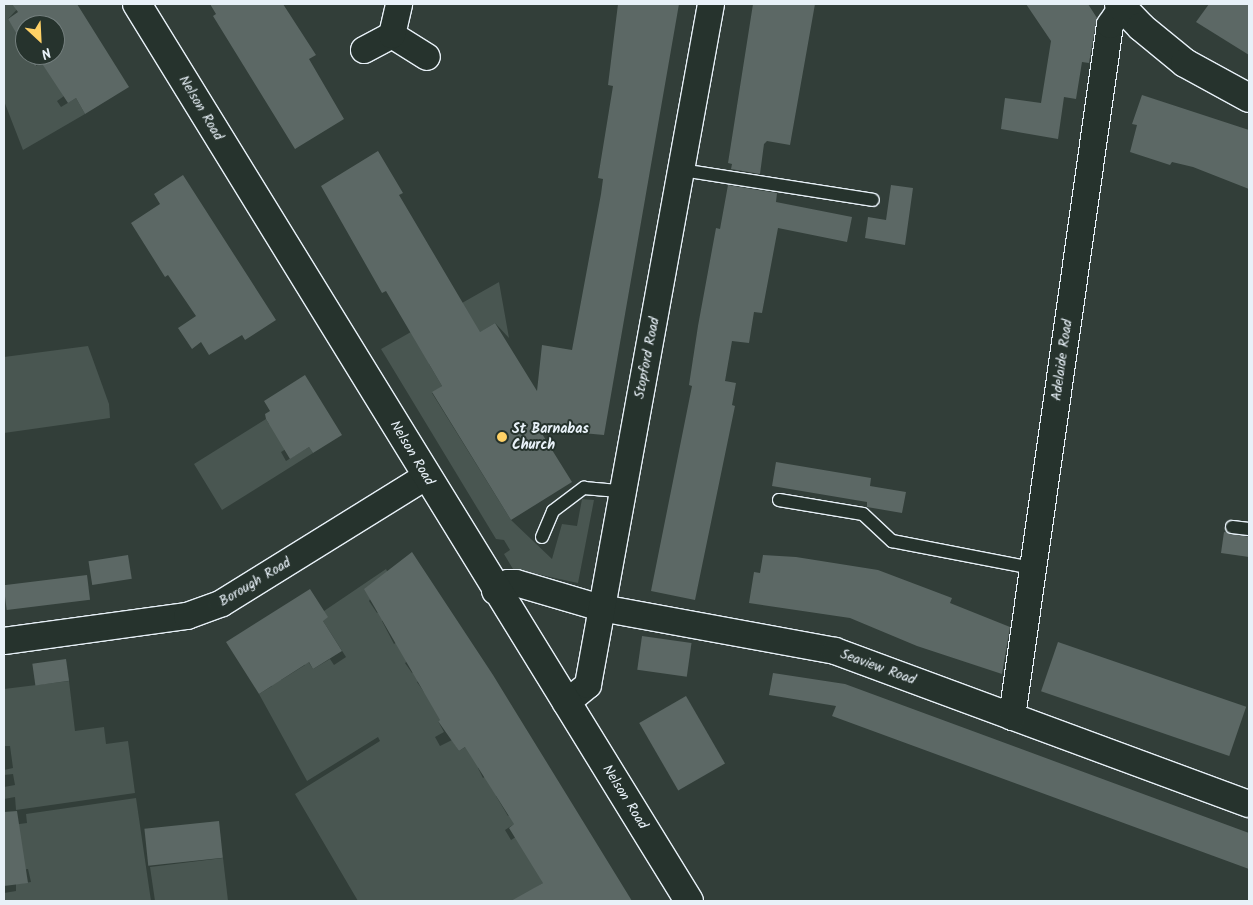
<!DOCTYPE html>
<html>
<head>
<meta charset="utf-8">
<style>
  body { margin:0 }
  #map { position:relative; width:1253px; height:905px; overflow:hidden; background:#323e39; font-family:Kalam,sans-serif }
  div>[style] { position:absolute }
  .green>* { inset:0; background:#495651 }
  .building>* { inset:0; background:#5c6865; transform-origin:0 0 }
  .roads { filter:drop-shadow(1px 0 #e8f1f8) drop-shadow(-1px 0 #e8f1f8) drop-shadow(0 1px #e8f1f8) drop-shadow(0 -1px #e8f1f8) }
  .lane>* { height:12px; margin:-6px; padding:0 6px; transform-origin:6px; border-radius:6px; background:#26332d }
  .street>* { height:26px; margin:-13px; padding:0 13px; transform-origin:13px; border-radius:13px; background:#26332d }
  .secondary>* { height:28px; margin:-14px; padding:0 14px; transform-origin:14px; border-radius:14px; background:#26332d }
  .primary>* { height:28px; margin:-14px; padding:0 14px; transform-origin:14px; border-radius:14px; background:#26332d }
  .dots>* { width:14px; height:14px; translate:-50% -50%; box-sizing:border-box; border:2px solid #26332d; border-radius:50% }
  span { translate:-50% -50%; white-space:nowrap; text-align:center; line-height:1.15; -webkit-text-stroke:4px #26332d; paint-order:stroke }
  .street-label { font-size:14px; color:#e8f1f8 }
  .poi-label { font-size:14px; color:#e8f1f8; font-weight:700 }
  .left { translate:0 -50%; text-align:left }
  .frame { position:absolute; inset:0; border:5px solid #e8f1f8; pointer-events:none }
  .north { position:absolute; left:15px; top:15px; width:50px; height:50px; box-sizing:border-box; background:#26332d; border:1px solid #747f7e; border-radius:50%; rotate:155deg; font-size:14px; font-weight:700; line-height:20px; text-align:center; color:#e8f1f8 }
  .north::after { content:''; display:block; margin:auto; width:18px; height:22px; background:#ffd166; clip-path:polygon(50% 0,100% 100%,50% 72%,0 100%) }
</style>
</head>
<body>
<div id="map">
  <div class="green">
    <i style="clip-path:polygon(4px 4px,22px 4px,8px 19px,14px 28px,25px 25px,25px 55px,29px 55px,36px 66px,49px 58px,64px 96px,57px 101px,61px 107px,76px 98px,85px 114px,23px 150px,4px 101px)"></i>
    <i style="clip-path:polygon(499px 282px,509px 338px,495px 323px,429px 364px,442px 386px,432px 393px,511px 520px,552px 559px,562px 524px,577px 526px,582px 499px,594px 500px,578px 583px,513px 569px,504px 554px,510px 550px,504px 540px,496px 539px,381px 349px)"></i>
    <i style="clip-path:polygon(88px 346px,109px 404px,110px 418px,4px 433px,4px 357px)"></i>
    <i style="clip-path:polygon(266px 419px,269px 424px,276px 419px,286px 449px,281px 452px,286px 461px,309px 447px,313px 453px,222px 510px,194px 464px)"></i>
    <i style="clip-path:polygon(386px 569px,388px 573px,369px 601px,377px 613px,402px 596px,407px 604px,382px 621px,394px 644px,421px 626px,413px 658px,405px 663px,412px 673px,440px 656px,445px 664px,417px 682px,424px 692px,430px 688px,467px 703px,438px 721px,444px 732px,435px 737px,440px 746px,452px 740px,459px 751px,467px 746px,500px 754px,478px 768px,483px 778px,495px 770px,496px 796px,508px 816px,530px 802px,535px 811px,505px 830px,511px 840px,541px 821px,543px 883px,535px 888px,541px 898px,537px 901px,358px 901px,295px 794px,380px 741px,378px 737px,307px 781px,259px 694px,272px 686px,258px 664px,281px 680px,305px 665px,292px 644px,295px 641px,313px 669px,330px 659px,334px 665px,346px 657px,323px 621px,324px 611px)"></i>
    <i style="clip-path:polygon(69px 681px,75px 731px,104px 727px,106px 744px,128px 741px,135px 793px,16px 810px,15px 797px,4px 799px,4px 787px,15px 785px,13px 774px,4px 775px,4px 770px,13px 768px,10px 746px,4px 746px,4px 689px)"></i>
    <i style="clip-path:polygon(136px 798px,151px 901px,5px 901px,4px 893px,16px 891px,16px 884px,31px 882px,28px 869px,13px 871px,20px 836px,4px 838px,4px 826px,27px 823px,26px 814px)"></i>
    <i style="clip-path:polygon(223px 858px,228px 901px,155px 901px,150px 867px)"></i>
  </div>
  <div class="building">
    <i style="clip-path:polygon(12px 4px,77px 4px,129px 87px,85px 114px,76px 98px,68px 103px,41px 62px,35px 66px,29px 55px,55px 55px,55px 25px,25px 25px,25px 48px,8px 19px,18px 12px)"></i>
    <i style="clip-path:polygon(210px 4px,283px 4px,316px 55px,309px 59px,344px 119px,295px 149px,213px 16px,216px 14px)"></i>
    <i style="clip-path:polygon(618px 4px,679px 4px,604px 435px,539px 429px,572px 482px,511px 520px,432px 392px,442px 386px,386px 291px,382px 293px,321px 186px,378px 151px,403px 193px,399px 195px,480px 332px,495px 323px,537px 391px,542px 345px,572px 350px,601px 194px,603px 179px,598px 178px,613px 86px,608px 85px)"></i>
    <i style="clip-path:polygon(753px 4px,815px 4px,790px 145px,767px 141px,764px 144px,760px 174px,731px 169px,732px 164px,728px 163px)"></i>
    <i style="clip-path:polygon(1026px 4px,1088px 4px,1097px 18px,1089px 63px,1082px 62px,1076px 99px,1064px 97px,1058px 139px,1001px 129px,1005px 98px,1041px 103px,1051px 41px)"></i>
    <i style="clip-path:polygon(1209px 4px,1249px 4px,1249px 55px,1196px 22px)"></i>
    <i style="clip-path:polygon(1142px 95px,1249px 130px,1249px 189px,1193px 167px,1172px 162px,1170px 165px,1130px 152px,1137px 125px,1132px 124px)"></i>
    <i style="clip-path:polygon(183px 175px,276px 320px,245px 340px,242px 335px,209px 355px,201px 342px,192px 349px,178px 328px,196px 316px,168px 275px,165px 277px,131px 223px,160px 204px,154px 194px)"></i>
    <i style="clip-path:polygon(728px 185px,777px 193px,776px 202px,852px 217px,847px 242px,778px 228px,762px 313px,754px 312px,749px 343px,732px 341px,725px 381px,736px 383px,732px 405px,735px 406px,695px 600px,651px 591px,692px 386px,689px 385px,698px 326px,716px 228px,720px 229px)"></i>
    <i style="clip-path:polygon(891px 185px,913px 188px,905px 245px,865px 238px,868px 217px,886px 220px)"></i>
    <i style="clip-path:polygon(305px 375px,342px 435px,313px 453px,309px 447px,290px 459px,266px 419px,265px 414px,270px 411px,264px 401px)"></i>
    <i style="clip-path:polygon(776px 462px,871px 478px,870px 486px,906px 492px,902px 513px,867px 507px,867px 500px,867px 502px,772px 486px)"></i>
    <i style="clip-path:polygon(1224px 532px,1249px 537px,1249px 557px,1221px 553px)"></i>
    <i style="clip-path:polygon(412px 552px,493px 675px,632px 901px,511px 901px,543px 883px,509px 828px,514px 824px,465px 747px,459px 751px,438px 721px,440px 720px,364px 589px)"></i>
    <i style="left:128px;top:555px;width:24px;height:40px;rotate:81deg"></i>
    <i style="clip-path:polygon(763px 555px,796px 557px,878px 570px,952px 598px,950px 603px,1010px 627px,1002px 674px,917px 646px,850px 618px,749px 603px,754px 572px,760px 573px)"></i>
    <i style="left:87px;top:575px;width:25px;height:84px;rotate:83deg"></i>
    <i style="clip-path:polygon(310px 589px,328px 617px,323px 621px,342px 651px,313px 669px,309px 662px,259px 694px,226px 642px)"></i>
    <i style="left:642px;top:636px;width:50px;height:34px;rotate:8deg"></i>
    <i style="left:1058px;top:642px;width:199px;height:52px;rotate:19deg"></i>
    <i style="left:66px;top:659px;width:22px;height:34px;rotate:82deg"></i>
    <i style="clip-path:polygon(773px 673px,845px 684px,1249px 833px,1249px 869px,832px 716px,836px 706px,769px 695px)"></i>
    <i style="left:686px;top:696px;width:78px;height:54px;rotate:60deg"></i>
    <i style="clip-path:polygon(17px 811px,28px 883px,4px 886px,4px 812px)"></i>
    <i style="left:219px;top:821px;width:37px;height:75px;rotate:84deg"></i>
  </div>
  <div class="roads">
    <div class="lane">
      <i style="left:682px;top:170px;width:193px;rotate:8.9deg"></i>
      <i style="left:779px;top:500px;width:85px;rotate:9.5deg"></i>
      <i style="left:863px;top:514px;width:40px;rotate:43deg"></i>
      <i style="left:892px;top:541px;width:143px;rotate:10.9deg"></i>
      <i style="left:1232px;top:527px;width:17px;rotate:7deg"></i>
      <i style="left:542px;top:537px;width:28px;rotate:-67deg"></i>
      <i style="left:553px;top:511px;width:39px;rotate:-37deg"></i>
      <i style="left:584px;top:488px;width:37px;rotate:5deg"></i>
    </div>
    <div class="street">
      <i style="left:392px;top:35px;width:41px;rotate:32.2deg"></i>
      <i style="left:364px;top:50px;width:32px;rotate:-28deg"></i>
      <i style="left:392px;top:35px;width:32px;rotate:-77deg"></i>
      <i style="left:495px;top:591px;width:15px;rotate:-32deg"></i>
      <i style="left:508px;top:583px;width:8px"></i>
      <i style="left:516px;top:583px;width:89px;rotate:16.4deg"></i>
      <i style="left:601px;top:608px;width:238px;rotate:10.4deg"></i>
      <i style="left:835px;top:651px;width:441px;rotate:20.3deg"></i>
      <i style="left:4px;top:641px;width:185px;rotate:-7.8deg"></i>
      <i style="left:187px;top:616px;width:37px;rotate:-20deg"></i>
      <i style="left:222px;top:603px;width:241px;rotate:-31.8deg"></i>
      <i style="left:566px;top:703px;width:28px;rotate:-39deg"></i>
      <i style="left:588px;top:685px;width:692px;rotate:-79.76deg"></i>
      <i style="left:1012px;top:717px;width:699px;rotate:-81.94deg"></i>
      <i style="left:1110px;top:25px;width:22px;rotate:-56deg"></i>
    </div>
    <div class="secondary">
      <i style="left:1119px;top:4px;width:32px;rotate:46deg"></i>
      <i style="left:1141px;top:27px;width:57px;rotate:39.3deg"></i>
      <i style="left:1185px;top:63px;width:73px;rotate:28.7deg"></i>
    </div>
    <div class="primary">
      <i style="left:137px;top:4px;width:1053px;rotate:58.39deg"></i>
    </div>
  </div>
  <div class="dots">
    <i style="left:502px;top:437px;background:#ffd166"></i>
  </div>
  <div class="street-label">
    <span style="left:201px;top:108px;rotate:59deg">Nelson Road</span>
    <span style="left:647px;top:358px;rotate:-79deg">Stopford Road</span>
    <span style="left:1062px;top:360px;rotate:-82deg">Adelaide Road</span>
    <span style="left:412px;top:453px;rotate:59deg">Nelson Road</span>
    <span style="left:255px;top:582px;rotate:-31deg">Borough Road</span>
    <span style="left:878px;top:667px;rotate:20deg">Seaview Road</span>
    <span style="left:625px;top:797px;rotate:58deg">Nelson Road</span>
  </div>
  <div class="poi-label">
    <span class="left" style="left:512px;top:437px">St Barnabas<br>Church</span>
  </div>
  <div class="frame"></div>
  <div class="north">N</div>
</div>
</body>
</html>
